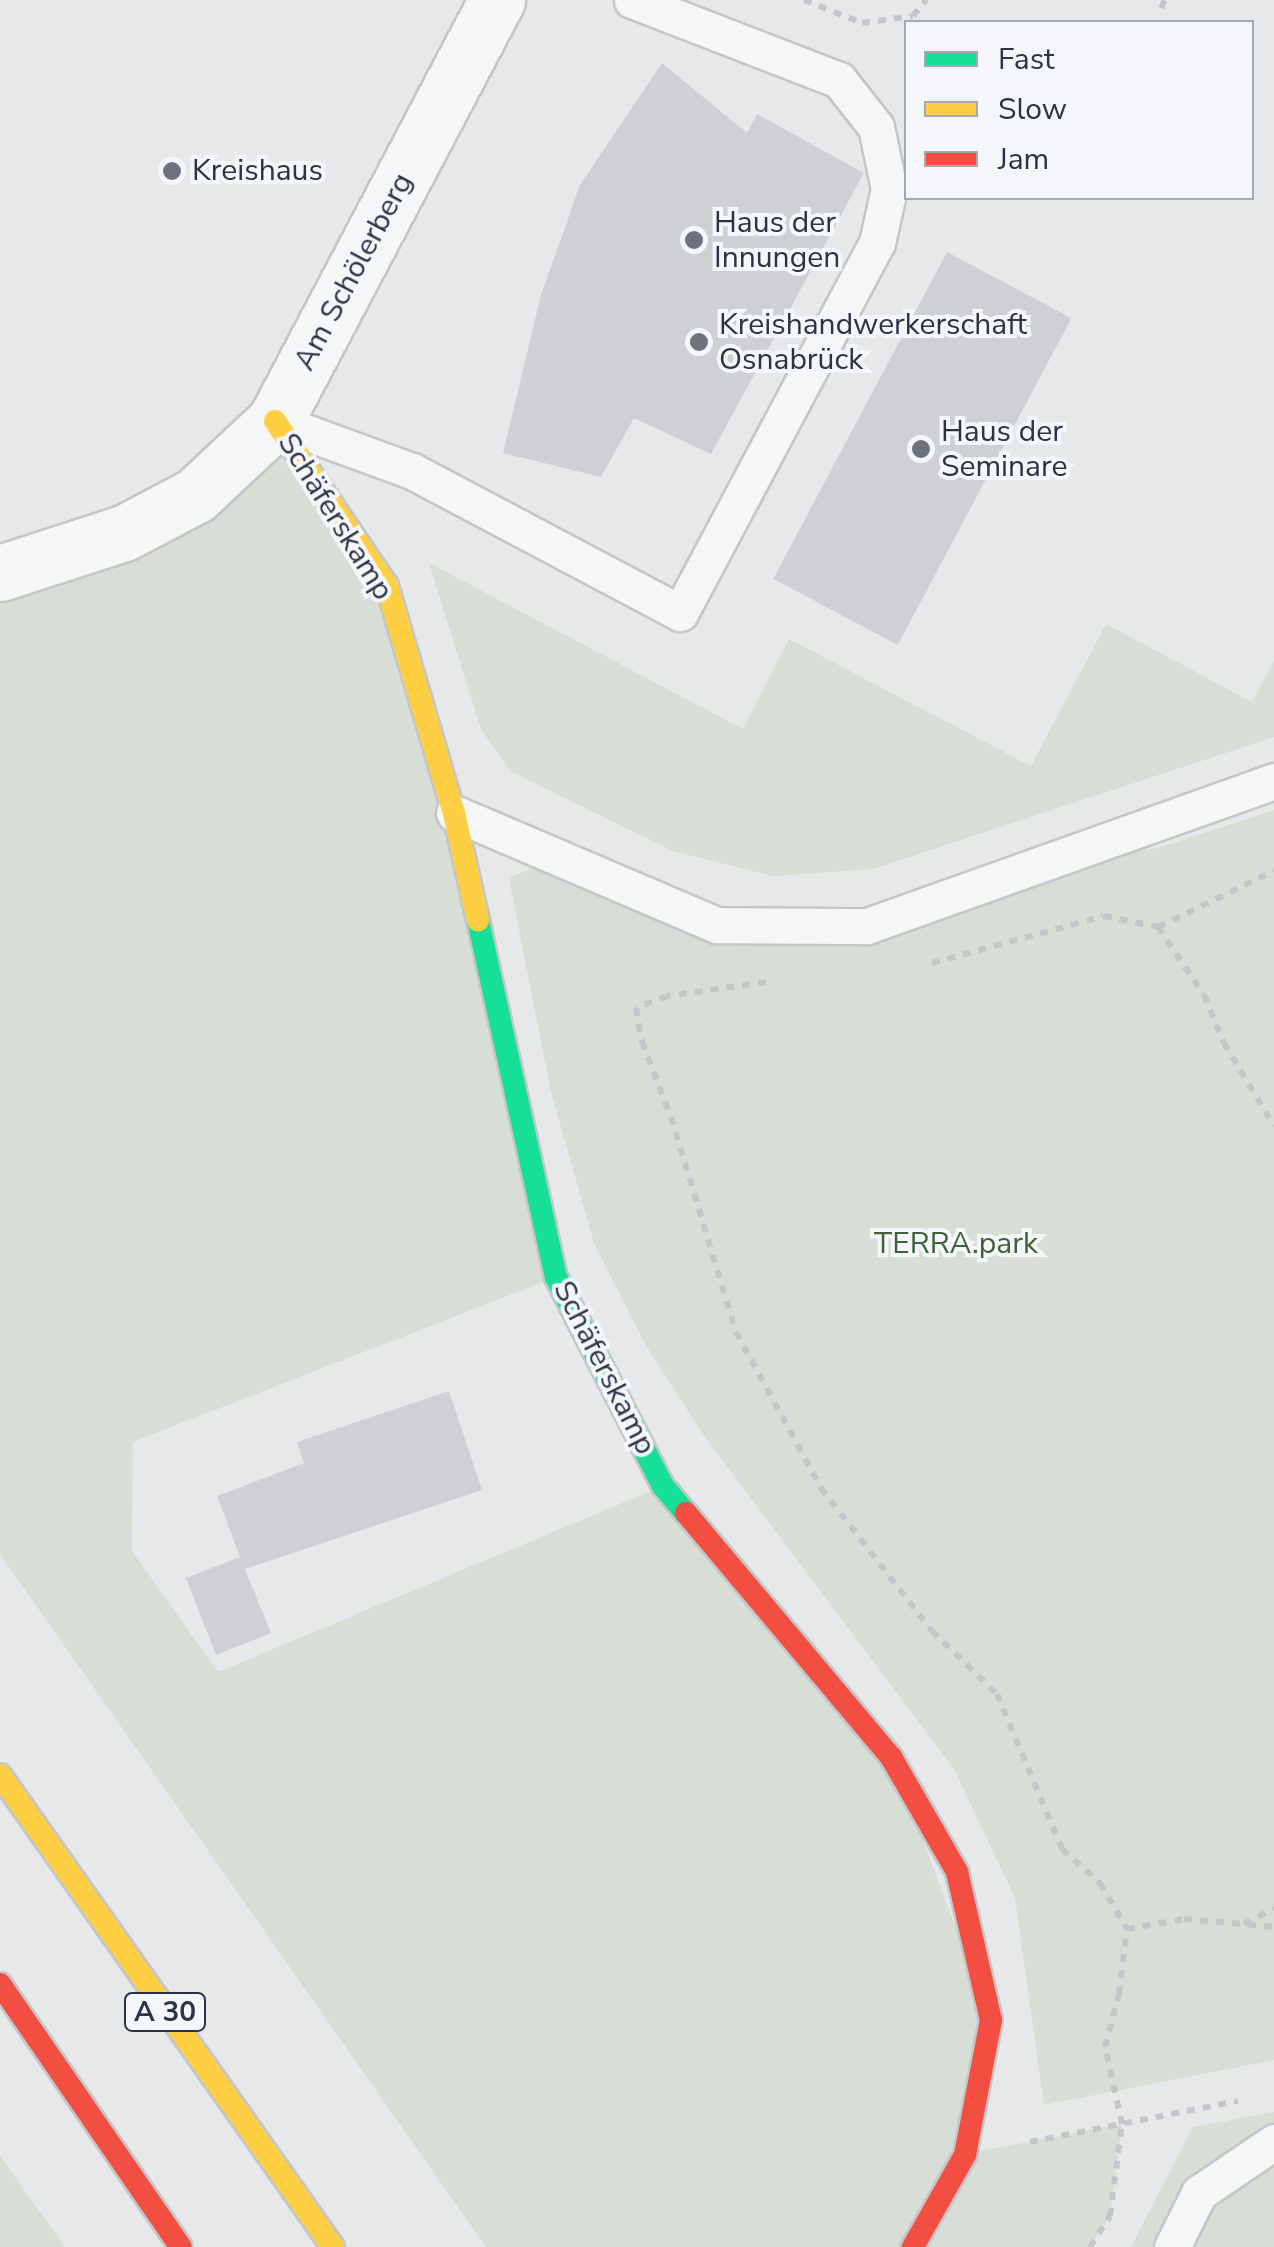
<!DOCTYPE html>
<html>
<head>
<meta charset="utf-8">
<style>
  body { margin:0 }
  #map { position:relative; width:1274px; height:2247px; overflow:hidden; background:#e6e8ea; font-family:"Nunito Sans",sans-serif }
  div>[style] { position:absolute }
  .green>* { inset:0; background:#d6ded6 }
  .building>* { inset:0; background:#ced0d3; transform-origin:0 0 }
  .path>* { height:6px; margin-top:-3px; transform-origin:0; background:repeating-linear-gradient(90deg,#c5c6ca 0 8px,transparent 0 16px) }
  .roads { filter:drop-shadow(2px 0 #c4c6c8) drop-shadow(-2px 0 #c4c6c8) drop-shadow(0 2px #c4c6c8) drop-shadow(0 -2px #c4c6c8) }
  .lane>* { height:35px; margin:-17.5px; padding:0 17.5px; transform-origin:17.5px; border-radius:17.5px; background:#f5f6f7 }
  .street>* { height:55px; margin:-27.5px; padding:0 27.5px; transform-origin:27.5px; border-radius:27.5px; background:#f5f6f7 }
  .fast>* { height:22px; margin:-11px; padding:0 11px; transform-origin:11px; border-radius:11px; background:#16e098 }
  .slow>* { height:22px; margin:-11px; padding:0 11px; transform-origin:11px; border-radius:11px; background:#ffcf43 }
  .jam>* { height:22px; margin:-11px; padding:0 11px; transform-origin:11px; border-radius:11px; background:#f24e42 }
  .dots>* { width:28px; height:28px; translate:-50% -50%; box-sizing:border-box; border:5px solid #f4f6f9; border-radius:50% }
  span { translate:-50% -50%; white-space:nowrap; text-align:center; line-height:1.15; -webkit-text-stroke:8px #f4f6f9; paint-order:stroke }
  .shield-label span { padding:2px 8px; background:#f4f6f9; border:2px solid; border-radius:8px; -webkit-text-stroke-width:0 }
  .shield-label { font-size:28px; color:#2b3445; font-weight:700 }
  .poi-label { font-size:30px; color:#2b3445 }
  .left { translate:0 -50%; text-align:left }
  .street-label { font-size:30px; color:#2b3445 }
  .park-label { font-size:30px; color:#3f6138 }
  .legend { position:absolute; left:904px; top:20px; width:350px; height:180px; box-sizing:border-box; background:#f4f6f9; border:2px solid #a4a8b1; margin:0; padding:12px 18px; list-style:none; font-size:30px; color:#2b3445 }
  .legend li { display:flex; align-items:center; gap:20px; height:50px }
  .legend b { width:50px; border:2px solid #a4a8b1 }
</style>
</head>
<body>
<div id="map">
  <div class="green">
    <i style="clip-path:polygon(275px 421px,387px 586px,556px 1277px,133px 1442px,132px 1551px,218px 1672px,663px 1486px,891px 1757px,991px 2020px,965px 2154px,1122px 2124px,1110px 2216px,1090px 2247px,486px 2247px,0 1554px,0 573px)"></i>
    <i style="clip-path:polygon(429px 563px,743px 729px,789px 639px,1031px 766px,1106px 624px,1252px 702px,1274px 661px,1274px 737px,873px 869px,773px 876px,673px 851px,510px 771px,481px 729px)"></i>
    <i style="clip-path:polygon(1274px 810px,1274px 2060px,1044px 2105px,1015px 1898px,954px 1769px,700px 1430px,645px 1344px,594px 1243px,551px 1092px,509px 878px,540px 865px,634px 897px,868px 940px,1082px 859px,1157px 848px)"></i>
    <i style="clip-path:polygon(1274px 2112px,1274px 2247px,1131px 2247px,1193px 2127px)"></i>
    <i style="clip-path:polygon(0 2156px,65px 2247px,0 2247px)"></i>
  </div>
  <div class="building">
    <i style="clip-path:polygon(662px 63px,747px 133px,757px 114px,864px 173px,711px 454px,634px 418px,601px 477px,503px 453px,541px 295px,580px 185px)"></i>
    <i style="left:947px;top:252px;width:141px;height:370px;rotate:28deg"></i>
    <i style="clip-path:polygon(449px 1391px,482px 1490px,245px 1569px,271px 1633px,216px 1655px,186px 1578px,240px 1557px,217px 1496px,304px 1463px,297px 1442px)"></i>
  </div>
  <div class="path">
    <i style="left:804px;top:0;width:62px;rotate:21.6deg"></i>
    <i style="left:862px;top:23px;width:51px;rotate:-7.8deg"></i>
    <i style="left:913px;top:16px;width:21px;rotate:-51deg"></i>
    <i style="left:1161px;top:8px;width:9px;rotate:-63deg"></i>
    <i style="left:1158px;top:927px;width:129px;rotate:-25.8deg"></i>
    <i style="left:932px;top:963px;width:178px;rotate:-15.3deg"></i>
    <i style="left:1104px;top:916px;width:55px;rotate:11.5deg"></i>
    <i style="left:1158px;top:927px;width:82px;rotate:55.9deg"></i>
    <i style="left:1204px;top:995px;width:52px;rotate:67.4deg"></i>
    <i style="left:1224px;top:1043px;width:97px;rotate:58.9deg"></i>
    <i style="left:766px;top:982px;width:100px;rotate:172deg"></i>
    <i style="left:667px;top:996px;width:33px;rotate:159deg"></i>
    <i style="left:636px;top:1008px;width:35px;rotate:80deg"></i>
    <i style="left:642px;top:1042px;width:80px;rotate:68.9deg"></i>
    <i style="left:671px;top:1117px;width:225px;rotate:73.2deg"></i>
    <i style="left:736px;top:1332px;width:178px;rotate:61.4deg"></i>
    <i style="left:821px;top:1488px;width:181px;rotate:52.2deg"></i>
    <i style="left:932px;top:1631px;width:91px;rotate:44.1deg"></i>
    <i style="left:997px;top:1694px;width:168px;rotate:67.2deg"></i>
    <i style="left:1062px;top:1849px;width:51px;rotate:41.8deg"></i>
    <i style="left:1100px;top:1883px;width:53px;rotate:59.6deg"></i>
    <i style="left:1127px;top:1929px;width:58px;rotate:-10deg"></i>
    <i style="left:1184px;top:1919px;width:90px;rotate:5.1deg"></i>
    <i style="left:1244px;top:1924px;width:34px;rotate:-27deg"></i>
    <i style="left:1030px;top:2142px;width:212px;rotate:-11.2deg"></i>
    <i style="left:1090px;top:2247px;width:37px;rotate:-57deg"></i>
    <i style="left:1110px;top:2216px;width:93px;rotate:-82.6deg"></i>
    <i style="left:1122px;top:2124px;width:79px;rotate:-102.4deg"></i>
    <i style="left:1105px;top:2047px;width:55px;rotate:-75.2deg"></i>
    <i style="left:1119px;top:1994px;width:65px;rotate:-83deg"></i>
  </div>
  <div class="roads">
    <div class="lane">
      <i style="left:275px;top:421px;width:146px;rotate:20.1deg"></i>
      <i style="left:412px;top:471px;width:303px;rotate:27.9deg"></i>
      <i style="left:680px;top:613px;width:419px;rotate:-62deg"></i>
      <i style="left:877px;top:243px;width:55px;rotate:-77.5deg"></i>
      <i style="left:889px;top:189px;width:63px;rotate:-101.8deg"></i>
      <i style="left:876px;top:127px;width:60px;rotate:-128.2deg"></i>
      <i style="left:839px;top:80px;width:222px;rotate:-158.9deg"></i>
      <i style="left:454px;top:813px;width:286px;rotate:23.1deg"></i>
      <i style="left:717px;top:925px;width:150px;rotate:0.4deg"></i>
      <i style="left:867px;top:926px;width:432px;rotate:-19.6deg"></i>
      <i style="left:1172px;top:2247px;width:60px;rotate:-63.4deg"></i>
      <i style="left:1199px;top:2193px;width:91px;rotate:-34.2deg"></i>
    </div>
    <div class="street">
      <i style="left:0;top:573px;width:130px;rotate:-17.9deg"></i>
      <i style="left:124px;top:533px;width:81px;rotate:-27.8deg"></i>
      <i style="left:196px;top:495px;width:108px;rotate:-43.1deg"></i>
      <i style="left:275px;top:421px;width:476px;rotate:-62.2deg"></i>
    </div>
    <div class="fast">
      <i style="left:478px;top:920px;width:365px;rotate:77.7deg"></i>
      <i style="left:556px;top:1277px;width:235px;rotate:62.9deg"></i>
      <i style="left:663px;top:1486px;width:35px;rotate:50deg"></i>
    </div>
    <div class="slow">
      <i style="left:275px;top:421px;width:199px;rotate:55.8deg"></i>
      <i style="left:387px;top:586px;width:237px;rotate:73.6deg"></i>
      <i style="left:454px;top:813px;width:110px;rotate:77.4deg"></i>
      <i style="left:0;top:1775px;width:578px;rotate:54.8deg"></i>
    </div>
    <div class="jam">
      <i style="left:686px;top:1513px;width:319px;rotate:50deg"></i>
      <i style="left:891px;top:1757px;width:133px;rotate:60.1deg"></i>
      <i style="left:957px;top:1872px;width:152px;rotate:77.1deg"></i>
      <i style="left:991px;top:2020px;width:137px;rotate:100.9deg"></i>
      <i style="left:965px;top:2155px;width:106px;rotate:119.5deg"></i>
      <i style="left:0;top:1984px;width:319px;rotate:55.5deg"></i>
    </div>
  </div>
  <div class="dots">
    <i style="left:172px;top:171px;background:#6c737f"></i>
    <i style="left:694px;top:240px;background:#6c737f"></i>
    <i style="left:699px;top:342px;background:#6c737f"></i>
    <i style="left:921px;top:449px;background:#6c737f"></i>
  </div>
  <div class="shield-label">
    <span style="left:165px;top:2012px">A 30</span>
  </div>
  <div class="poi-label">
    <span class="left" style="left:192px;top:171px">Kreishaus</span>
    <span class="left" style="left:714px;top:240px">Haus der<br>Innungen</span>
    <span class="left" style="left:719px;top:342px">Kreishandwerkerschaft<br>Osnabrück</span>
    <span class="left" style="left:941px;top:449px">Haus der<br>Seminare</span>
  </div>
  <div class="street-label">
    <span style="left:354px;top:272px;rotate:-62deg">Am Schölerberg</span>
    <span style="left:335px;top:517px;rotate:58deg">Schäferskamp</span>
    <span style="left:604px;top:1368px;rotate:63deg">Schäferskamp</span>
  </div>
  <div class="park-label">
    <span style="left:956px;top:1244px">TERRA.park</span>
  </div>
  <ul class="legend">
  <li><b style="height:12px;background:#16e098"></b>Fast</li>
  <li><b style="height:12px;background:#ffcf43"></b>Slow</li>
  <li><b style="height:12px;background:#f24e42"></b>Jam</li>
  </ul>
</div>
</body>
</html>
